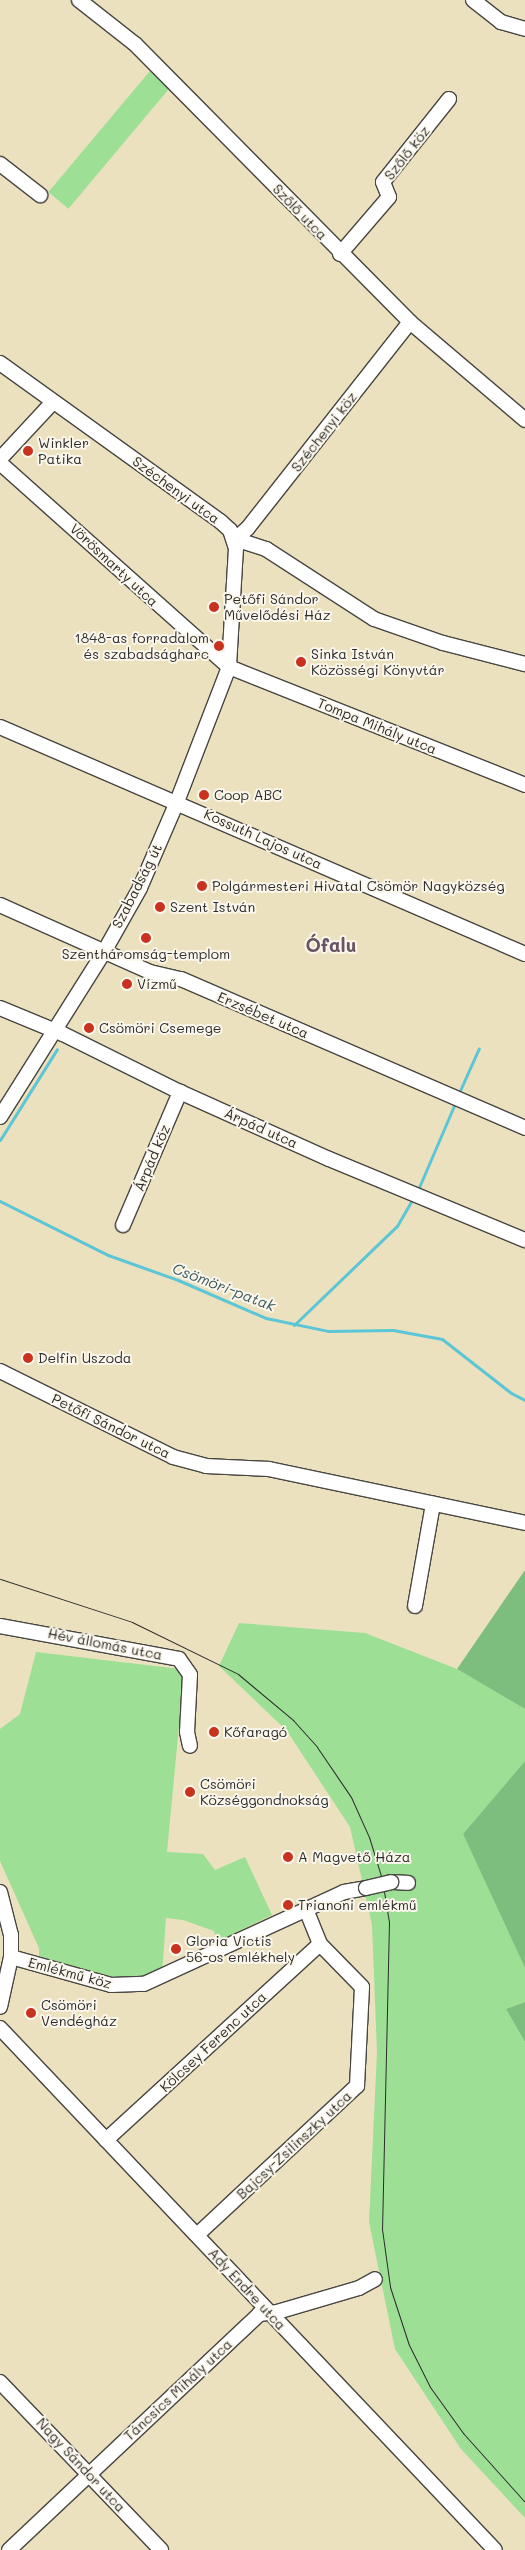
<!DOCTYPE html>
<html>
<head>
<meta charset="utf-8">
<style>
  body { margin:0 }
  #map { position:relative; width:525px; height:2550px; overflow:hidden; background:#ece1bf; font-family:Mali,sans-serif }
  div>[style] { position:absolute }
  .green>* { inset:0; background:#9cdf95; transform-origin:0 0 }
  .forest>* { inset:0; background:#7dbe7e }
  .stream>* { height:3px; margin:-1.5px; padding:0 1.5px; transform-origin:1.5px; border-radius:1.5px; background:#5cc6d6 }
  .roads { filter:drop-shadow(1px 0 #484641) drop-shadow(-1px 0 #484641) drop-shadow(0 1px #484641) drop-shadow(0 -1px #484641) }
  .minor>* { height:14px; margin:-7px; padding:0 7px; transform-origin:7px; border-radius:7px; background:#fff }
  .tram>* { height:1px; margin:-0.5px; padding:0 0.5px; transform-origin:0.5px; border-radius:0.5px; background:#2b2b2b }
  .bridges { filter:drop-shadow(1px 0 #484641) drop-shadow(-1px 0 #484641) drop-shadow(0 1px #484641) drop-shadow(0 -1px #484641) }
  .minor-bridge>* { height:14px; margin:-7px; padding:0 7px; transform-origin:7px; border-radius:7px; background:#fff }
  .dots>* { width:14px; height:14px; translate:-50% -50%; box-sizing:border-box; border:2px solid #fbf7ec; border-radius:50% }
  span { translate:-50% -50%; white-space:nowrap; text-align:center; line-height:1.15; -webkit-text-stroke:4px #fbf7ec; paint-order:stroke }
  .street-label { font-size:14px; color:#2b2b2b }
  .poi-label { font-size:14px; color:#2b2b2b }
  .left { translate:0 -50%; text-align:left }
  .right { translate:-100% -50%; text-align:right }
  .water-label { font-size:15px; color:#3a5a5e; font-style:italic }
  .district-label { font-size:19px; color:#6a5461; font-weight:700 }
</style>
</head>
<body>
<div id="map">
  <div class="green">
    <i style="left:150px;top:71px;width:26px;height:158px;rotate:40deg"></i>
    <i style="clip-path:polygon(239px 1623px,365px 1633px,457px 1669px,525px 1709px,525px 1761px,463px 1834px,525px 1968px,525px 2002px,506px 2009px,525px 2042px,525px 2518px,461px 2449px,395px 2349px,369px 2222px,377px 2052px,372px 1925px,350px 1827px,287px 1731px,219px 1666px)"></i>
    <i style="clip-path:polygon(36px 1652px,180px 1669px,183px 1684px,167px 1852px,203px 1854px,215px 1870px,245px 1857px,272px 1915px,217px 1942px,214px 1931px,183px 1920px,166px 1918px,162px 1974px,123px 1982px,39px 1956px,39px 1948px,0 1861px,0 1729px,20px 1714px)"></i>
  </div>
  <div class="forest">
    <i style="clip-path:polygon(525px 1570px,525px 1709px,457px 1669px)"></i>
    <i style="clip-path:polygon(525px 1761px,525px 1968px,463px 1834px)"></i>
    <i style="clip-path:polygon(525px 2002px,525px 2042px,506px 2009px)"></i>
  </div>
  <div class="stream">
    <i style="left:458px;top:1095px;width:51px;rotate:-65.9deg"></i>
    <i style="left:0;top:1140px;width:107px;rotate:-57.9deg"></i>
    <i style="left:417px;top:1192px;width:99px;rotate:-66.8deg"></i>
    <i style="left:0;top:1201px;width:121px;rotate:26.6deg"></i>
    <i style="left:108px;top:1255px;width:74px;rotate:19.7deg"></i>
    <i style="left:178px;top:1280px;width:96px;rotate:23.4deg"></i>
    <i style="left:266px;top:1318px;width:63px;rotate:11.8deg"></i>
    <i style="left:328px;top:1331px;width:65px;rotate:-0.9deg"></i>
    <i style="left:393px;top:1330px;width:50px;rotate:10.4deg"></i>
    <i style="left:442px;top:1339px;width:88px;rotate:38deg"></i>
    <i style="left:511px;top:1393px;width:16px;rotate:27deg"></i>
    <i style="left:294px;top:1325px;width:143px;rotate:-43.9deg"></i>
    <i style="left:397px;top:1226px;width:34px;rotate:-60deg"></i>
  </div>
  <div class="roads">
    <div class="minor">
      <i style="left:79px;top:0;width:71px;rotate:38.2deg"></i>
      <i style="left:135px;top:44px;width:391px;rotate:45.3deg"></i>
      <i style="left:410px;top:322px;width:151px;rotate:40.4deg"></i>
      <i style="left:473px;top:0;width:36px;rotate:38deg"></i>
      <i style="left:501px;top:22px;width:25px;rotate:16deg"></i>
      <i style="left:0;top:164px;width:51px;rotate:37.8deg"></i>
      <i style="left:340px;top:254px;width:75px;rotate:-49.3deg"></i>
      <i style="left:389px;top:197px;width:16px;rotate:-112deg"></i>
      <i style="left:383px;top:182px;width:106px;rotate:-51.5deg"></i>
      <i style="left:0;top:363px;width:272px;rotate:35.7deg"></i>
      <i style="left:221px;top:522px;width:12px;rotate:42deg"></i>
      <i style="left:230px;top:530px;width:19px;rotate:72deg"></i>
      <i style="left:236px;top:548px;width:119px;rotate:93.4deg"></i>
      <i style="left:229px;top:667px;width:145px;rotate:111.1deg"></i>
      <i style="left:177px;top:802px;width:94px;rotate:113.3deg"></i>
      <i style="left:140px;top:888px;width:73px;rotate:119.4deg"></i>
      <i style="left:104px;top:952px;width:195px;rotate:122.2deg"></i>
      <i style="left:0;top:459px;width:78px;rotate:-47.1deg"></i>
      <i style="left:0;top:463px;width:307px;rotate:41.7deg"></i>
      <i style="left:229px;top:667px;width:319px;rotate:21.7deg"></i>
      <i style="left:235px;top:539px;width:33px;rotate:18deg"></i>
      <i style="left:266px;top:549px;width:129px;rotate:32.9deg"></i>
      <i style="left:374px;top:619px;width:73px;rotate:19.2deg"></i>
      <i style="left:443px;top:643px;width:85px;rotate:14.4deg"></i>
      <i style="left:235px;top:539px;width:16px;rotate:-40deg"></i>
      <i style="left:247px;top:529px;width:263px;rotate:-51.8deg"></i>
      <i style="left:0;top:727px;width:572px;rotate:23.38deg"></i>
      <i style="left:0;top:905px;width:164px;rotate:24.1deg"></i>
      <i style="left:150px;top:972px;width:32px;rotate:13deg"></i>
      <i style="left:181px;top:979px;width:375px;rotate:23.4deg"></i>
      <i style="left:0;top:1008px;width:68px;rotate:22.4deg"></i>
      <i style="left:63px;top:1034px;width:131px;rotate:26.4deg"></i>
      <i style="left:180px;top:1092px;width:163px;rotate:24.2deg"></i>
      <i style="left:329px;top:1159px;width:212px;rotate:22.5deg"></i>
      <i style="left:123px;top:1225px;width:145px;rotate:-66.8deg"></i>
      <i style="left:0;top:1371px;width:193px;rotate:26.4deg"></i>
      <i style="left:173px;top:1457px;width:34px;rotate:15deg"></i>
      <i style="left:206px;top:1466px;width:63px;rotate:2.7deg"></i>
      <i style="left:269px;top:1469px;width:262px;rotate:11.9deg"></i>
      <i style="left:415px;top:1606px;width:104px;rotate:-80deg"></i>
      <i style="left:0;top:1626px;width:182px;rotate:10.4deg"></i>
      <i style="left:179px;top:1659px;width:19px;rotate:55deg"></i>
      <i style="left:190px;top:1675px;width:57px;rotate:93deg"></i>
      <i style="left:187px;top:1732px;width:14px;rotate:78deg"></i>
      <i style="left:391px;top:1882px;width:17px;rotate:3deg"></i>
      <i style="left:0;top:1892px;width:44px;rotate:75.7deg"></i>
      <i style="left:11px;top:1935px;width:22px;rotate:90deg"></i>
      <i style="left:11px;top:1957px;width:51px;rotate:102.4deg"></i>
      <i style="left:11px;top:1957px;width:104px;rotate:15.6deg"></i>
      <i style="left:111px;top:1985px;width:33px;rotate:-2deg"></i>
      <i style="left:144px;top:1984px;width:220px;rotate:-24.7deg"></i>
      <i style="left:344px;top:1892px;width:22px;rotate:-10deg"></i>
      <i style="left:0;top:2028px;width:719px;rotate:46.52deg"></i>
      <i style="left:106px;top:2140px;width:290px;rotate:-42.5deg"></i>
      <i style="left:197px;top:2235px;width:219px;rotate:-43deg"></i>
      <i style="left:357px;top:2086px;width:99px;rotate:-87.1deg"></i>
      <i style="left:362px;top:1987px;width:60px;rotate:-134.3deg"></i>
      <i style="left:320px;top:1944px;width:37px;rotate:-112deg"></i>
      <i style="left:0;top:2382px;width:233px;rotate:46.2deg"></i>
      <i style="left:9px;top:2550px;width:344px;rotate:-43.3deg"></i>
      <i style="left:259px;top:2314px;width:18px;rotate:-6deg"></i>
      <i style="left:277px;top:2312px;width:85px;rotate:-16.3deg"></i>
      <i style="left:359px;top:2288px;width:18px;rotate:-29deg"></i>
    </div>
  </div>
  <div class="tram">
    <i style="left:0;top:1579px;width:139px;rotate:18deg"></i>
    <i style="left:132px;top:1622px;width:118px;rotate:26.1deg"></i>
    <i style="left:238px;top:1674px;width:72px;rotate:39.9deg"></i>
    <i style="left:293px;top:1720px;width:36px;rotate:48deg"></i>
    <i style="left:317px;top:1747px;width:60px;rotate:55.8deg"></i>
    <i style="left:351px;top:1797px;width:44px;rotate:65.8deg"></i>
    <i style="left:369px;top:1837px;width:44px;rotate:72.8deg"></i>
    <i style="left:382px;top:1879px;width:44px;rotate:80.8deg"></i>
    <i style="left:389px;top:1922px;width:307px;rotate:91.3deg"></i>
    <i style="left:382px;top:2229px;width:59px;rotate:82.1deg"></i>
    <i style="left:390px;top:2287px;width:61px;rotate:71.9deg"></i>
    <i style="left:409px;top:2345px;width:47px;rotate:63.4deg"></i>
    <i style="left:430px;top:2387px;width:57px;rotate:54.3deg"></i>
    <i style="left:463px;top:2433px;width:93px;rotate:48.1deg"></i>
  </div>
  <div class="bridges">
    <div class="minor-bridge">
      <i style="left:366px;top:1888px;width:26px;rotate:-13deg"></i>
    </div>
  </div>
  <div class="dots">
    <i style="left:28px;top:451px;background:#c8321e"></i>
    <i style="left:214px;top:607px;background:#c8321e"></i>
    <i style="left:219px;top:646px;background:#c8321e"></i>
    <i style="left:301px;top:662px;background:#c8321e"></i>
    <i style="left:204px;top:795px;background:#c8321e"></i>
    <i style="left:202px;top:886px;background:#c8321e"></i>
    <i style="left:160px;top:907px;background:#c8321e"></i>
    <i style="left:146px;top:938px;background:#c8321e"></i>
    <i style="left:127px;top:984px;background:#c8321e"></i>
    <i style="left:89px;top:1028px;background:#c8321e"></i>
    <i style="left:28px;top:1358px;background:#c8321e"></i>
    <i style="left:214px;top:1732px;background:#c8321e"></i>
    <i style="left:190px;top:1792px;background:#c8321e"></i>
    <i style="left:288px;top:1857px;background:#c8321e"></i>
    <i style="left:288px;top:1905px;background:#c8321e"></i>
    <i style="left:176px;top:1949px;background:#c8321e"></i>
    <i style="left:31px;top:2013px;background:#c8321e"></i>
  </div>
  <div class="street-label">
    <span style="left:407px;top:153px;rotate:-52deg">Szőlő köz</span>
    <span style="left:300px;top:212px;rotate:46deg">Szőlő utca</span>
    <span style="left:324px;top:432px;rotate:-52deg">Széchenyi köz</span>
    <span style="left:176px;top:490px;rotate:36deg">Széchenyi utca</span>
    <span style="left:114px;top:565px;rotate:43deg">Vörösmarty utca</span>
    <span style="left:377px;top:726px;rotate:22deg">Tompa Mihály utca</span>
    <span style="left:263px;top:839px;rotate:24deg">Kossuth Lajos utca</span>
    <span style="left:137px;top:886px;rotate:-63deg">Szabadság út</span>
    <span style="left:263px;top:1015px;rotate:23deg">Erzsébet utca</span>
    <span style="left:261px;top:1128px;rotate:24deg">Árpád utca</span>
    <span style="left:152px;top:1158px;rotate:-67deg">Árpád köz</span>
    <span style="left:111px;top:1426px;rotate:26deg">Petőfi Sándor utca</span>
    <span style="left:105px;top:1644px;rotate:11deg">Hév állomás utca</span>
    <span style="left:70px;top:1973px;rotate:15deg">Emlékmű köz</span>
    <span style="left:213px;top:2042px;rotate:-43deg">Kölcsey Ferenc utca</span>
    <span style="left:294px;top:2145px;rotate:-43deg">Bajcsy-Zsilinszky utca</span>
    <span style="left:247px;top:2289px;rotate:47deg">Ady Endre utca</span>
    <span style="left:178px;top:2390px;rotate:-43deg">Táncsics Mihály utca</span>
    <span style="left:81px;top:2465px;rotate:47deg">Nagy Sándor utca</span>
  </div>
  <div class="poi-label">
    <span class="left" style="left:38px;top:451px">Winkler<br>Patika</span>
    <span class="left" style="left:224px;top:607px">Petőfi Sándor<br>Művelődési Ház</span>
    <span class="right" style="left:209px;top:646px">1848-as forradalom<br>és szabadságharc</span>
    <span class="left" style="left:311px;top:662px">Sinka István<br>Közösségi Könyvtár</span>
    <span class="left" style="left:214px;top:795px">Coop ABC</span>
    <span class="left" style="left:212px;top:886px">Polgármesteri Hivatal Csömör Nagyközség</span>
    <span class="left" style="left:170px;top:907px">Szent István</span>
    <span style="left:146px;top:954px">Szentháromság-templom</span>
    <span class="left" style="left:137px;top:984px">Vízmű</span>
    <span class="left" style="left:99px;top:1028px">Csömöri Csemege</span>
    <span class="left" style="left:38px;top:1358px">Delfin Uszoda</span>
    <span class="left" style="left:224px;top:1732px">Kőfaragó</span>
    <span class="left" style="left:200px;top:1792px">Csömöri<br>Községgondnokság</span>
    <span class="left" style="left:298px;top:1857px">A Magvető Háza</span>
    <span class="left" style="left:298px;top:1905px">Trianoni emlékmű</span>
    <span class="left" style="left:186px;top:1949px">Gloria Victis<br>56-os emlékhely</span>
    <span class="left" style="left:41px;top:2013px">Csömöri<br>Vendégház</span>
  </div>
  <div class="water-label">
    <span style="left:224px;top:1287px;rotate:21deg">Csömöri-patak</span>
  </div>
  <div class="district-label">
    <span style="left:331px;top:945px">Ófalu</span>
  </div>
</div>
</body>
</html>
